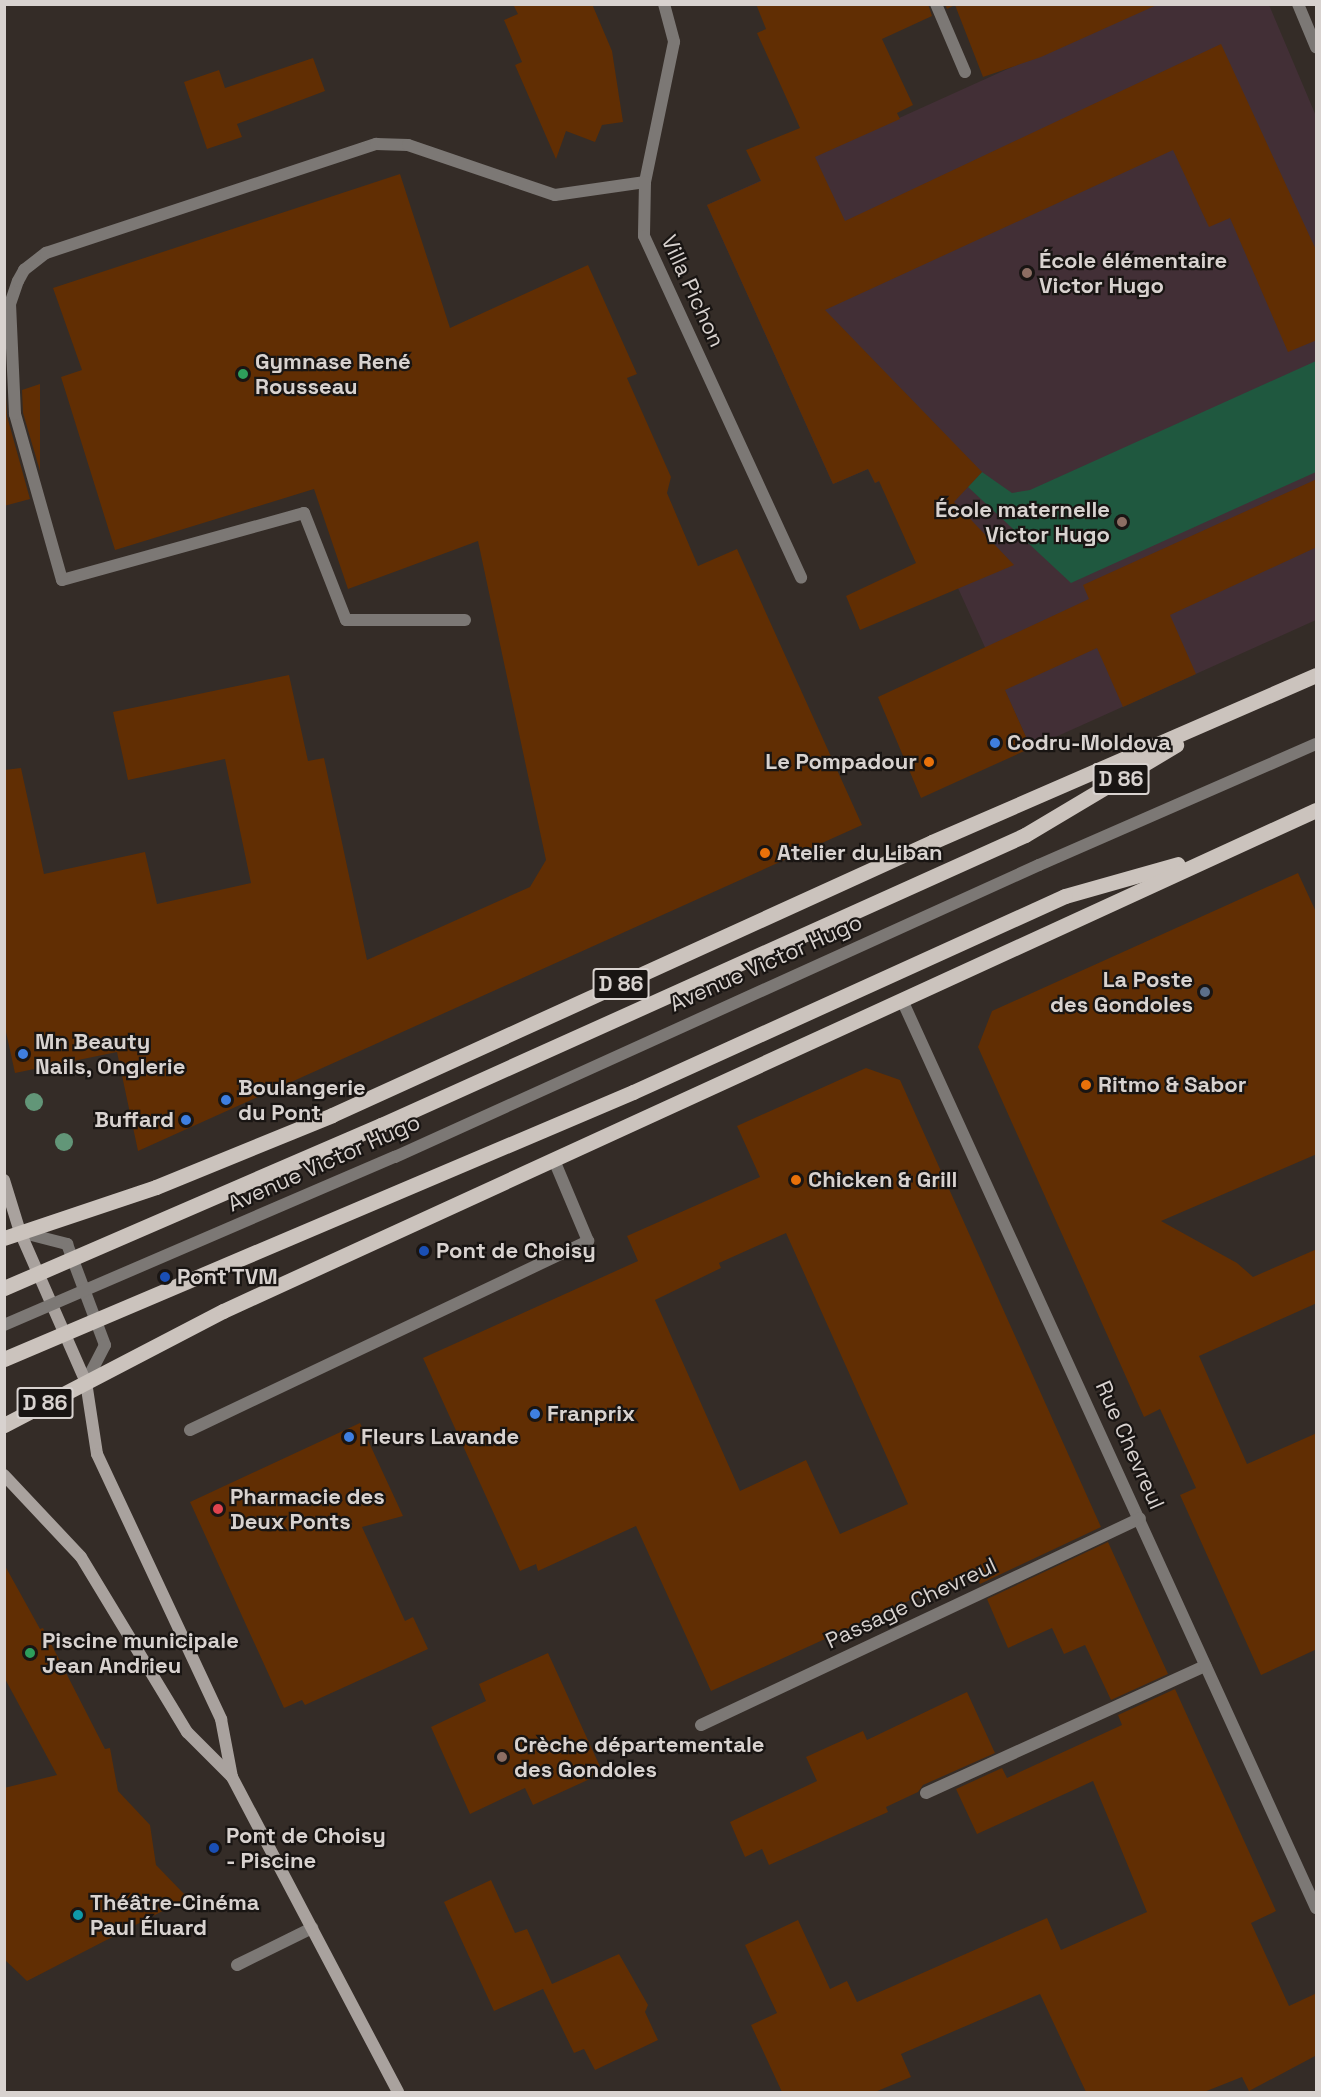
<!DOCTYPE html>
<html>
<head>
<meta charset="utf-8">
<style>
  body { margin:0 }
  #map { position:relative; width:1321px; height:2097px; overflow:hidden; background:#342c27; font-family:"Space Grotesk",sans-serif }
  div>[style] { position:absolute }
  .education>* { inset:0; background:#422f36 }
  .green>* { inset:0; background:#1f583f }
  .building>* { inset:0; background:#612e03 }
  .service>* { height:12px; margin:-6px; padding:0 6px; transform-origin:6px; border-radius:6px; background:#7c7875 }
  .minor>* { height:12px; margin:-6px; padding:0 6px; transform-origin:6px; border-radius:6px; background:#7c7875 }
  .secondary>* { height:12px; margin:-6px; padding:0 6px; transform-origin:6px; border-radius:6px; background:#a9a29e }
  .primary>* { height:15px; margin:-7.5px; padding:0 7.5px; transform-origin:7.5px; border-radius:7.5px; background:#cbc3bd }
  .service-bridge>* { height:12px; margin:-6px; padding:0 6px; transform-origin:6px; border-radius:6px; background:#7c7875 }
  .primary-bridge>* { height:15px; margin:-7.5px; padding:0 7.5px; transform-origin:7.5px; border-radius:7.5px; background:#cbc3bd }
  .trees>* { width:18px; height:18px; margin:-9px; border-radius:50%; background:#629678 }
  .dots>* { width:16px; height:16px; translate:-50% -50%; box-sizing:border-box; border:3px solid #191513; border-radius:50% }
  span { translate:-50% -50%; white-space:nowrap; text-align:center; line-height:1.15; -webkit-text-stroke:4.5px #191513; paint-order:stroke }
  .shield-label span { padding:2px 4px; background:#191513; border:2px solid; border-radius:4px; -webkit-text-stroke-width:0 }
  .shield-label { font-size:21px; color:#d8d2cf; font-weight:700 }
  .poi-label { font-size:22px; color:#d8d2cf; font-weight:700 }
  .left { translate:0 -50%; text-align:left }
  .right { translate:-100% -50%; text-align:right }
  .street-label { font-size:22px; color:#d8d2cf }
  .frame { position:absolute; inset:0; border:6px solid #d8d2cf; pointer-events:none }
</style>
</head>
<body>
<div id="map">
  <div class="education">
    <i style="clip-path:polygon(1149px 5px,1269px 5px,1316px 116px,1316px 620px,1031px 748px,904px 470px,875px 483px,868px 469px,833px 484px,707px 205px)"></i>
  </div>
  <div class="green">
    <i style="clip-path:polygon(1316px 361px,1316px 472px,1071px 583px,968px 487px,982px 472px,1012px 493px,1030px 490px)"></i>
  </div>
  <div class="building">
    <i style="clip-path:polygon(513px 4px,592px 4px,612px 51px,623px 122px,602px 125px,595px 142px,566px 131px,556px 159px,515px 65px,522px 62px,504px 20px,518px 14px)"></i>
    <i style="clip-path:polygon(756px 4px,928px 4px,932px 16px,882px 39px,913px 105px,897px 113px,900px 119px,815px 157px,845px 221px,1221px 44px,1317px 252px,1317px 340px,1288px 352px,1230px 218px,1209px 227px,1173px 150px,825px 310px,982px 472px,954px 502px,1014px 565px,860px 630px,846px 596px,916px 563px,879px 481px,875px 483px,868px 469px,833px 484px,707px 205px,761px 181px,746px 150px,800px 128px,757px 33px,766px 29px)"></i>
    <i style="clip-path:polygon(945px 4px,1159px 4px,1041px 57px,983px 77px,955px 5px,947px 9px)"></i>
    <i style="clip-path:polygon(313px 58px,325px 91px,237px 124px,242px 137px,207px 149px,184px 82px,219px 70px,225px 88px)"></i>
    <i style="clip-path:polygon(400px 174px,450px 328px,588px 265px,637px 374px,627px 378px,671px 477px,667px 493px,698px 566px,737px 549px,862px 825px,138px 1151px,117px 1052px,15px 1073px,4px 1023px,4px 770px,21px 768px,44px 874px,145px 852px,157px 904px,251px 883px,225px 759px,128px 780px,113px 712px,289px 675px,308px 761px,324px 758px,367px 960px,530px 887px,546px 860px,478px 541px,348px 589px,314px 489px,115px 550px,61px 377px,82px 370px,53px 288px)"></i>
    <i style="clip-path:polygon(40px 384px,40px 471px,23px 413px,22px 390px)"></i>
    <i style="clip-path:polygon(6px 396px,7px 416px,30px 499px,4px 506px)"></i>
    <i style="clip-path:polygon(1317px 479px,1317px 547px,1170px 615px,1196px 674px,1123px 707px,1097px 648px,1005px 690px,1031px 748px,921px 798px,878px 697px,1089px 599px,1083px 585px)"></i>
    <i style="clip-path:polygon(1298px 873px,1317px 914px,1317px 1154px,1161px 1221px,1237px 1263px,1253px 1277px,1317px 1249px,1317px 1303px,1199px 1356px,1247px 1464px,1317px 1433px,1317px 1649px,1261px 1675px,1180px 1495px,1196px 1488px,1160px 1409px,1144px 1417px,978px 1047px,992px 1011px)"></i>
    <i style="clip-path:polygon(evenodd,866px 1068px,900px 1080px,1101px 1527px,980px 1584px,974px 1571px,711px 1691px,636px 1526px,538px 1571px,536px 1564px,520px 1571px,423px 1358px,638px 1261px,627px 1236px,760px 1177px,737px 1126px,866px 1068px,786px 1233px,908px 1504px,840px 1534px,806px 1460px,740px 1491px,655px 1300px,721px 1268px,719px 1263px,786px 1233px)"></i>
    <i style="clip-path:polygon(360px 1423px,403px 1516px,362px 1527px,405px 1621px,413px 1617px,428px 1649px,305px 1705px,302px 1700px,284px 1708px,190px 1502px)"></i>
    <i style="clip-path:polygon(1108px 1542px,1168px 1674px,1111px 1700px,1085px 1645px,1064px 1654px,1052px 1628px,1008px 1648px,987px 1599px)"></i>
    <i style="clip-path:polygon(4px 1564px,40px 1629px,43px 1628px,105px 1749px,110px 1748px,118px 1791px,150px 1825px,156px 1865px,188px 1898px,27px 1981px,4px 1959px,4px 1788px,57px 1775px,4px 1677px)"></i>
    <i style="clip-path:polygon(548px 1653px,603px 1773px,533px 1805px,525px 1788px,470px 1814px,431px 1727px,486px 1701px,479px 1684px)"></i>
    <i style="clip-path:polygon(1175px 1689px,1276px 1911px,1251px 1923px,1289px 2006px,1317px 1993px,1317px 2055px,1249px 2091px,1242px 2077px,1204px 2092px,1086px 2092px,1040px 1994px,901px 2054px,911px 2077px,875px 2092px,782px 2092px,751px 2025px,777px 2013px,745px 1945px,798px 1920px,830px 1989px,847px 1981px,857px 2002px,1047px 1918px,1061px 1950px,1147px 1912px,1093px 1781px,977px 1834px,956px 1789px,1002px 1768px,1007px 1778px,1122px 1725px,1118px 1715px)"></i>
    <i style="clip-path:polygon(967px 1692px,995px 1753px,923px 1785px,918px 1792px,886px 1807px,888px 1812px,769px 1865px,762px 1849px,745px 1857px,730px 1822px,817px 1781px,806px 1757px,863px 1731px,867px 1740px)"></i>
    <i style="clip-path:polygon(491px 1880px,515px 1933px,527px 1929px,552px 1984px,619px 1954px,648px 2005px,645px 2012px,658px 2040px,595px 2070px,584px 2049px,574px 2053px,543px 1989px,494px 2011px,444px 1902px)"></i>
  </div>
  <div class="service">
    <i style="left:465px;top:620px;width:119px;rotate:180deg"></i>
    <i style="left:346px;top:620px;width:115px;rotate:-111.4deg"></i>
    <i style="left:304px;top:513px;width:251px;rotate:164.5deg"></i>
    <i style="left:62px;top:580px;width:173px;rotate:-105.8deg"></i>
    <i style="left:15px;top:414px;width:110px;rotate:-92.6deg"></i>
    <i style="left:10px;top:304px;width:24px;rotate:-71deg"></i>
    <i style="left:18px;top:281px;width:13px;rotate:-61deg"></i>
    <i style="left:24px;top:270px;width:28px;rotate:-38deg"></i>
    <i style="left:46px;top:253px;width:348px;rotate:-18.3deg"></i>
    <i style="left:376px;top:144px;width:32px;rotate:2deg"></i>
    <i style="left:408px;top:145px;width:155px;rotate:18.8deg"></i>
    <i style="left:555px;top:195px;width:91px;rotate:-8.2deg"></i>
    <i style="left:1039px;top:865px;width:302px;rotate:-23.6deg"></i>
    <i style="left:20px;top:1232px;width:49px;rotate:14.3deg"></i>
    <i style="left:67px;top:1244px;width:108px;rotate:69.4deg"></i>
    <i style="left:105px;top:1345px;width:42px;rotate:117.2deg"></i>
    <i style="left:190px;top:1430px;width:441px;rotate:-25.4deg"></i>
    <i style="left:588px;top:1241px;width:88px;rotate:-112.8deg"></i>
    <i style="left:926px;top:1793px;width:307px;rotate:-24.5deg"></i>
    <i style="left:237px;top:1965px;width:84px;rotate:-26.3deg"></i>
  </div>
  <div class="minor">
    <i style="left:664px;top:4px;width:39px;rotate:75deg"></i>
    <i style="left:674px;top:42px;width:143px;rotate:101.7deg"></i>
    <i style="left:645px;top:182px;width:54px;rotate:91.1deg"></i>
    <i style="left:644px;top:236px;width:376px;rotate:65.3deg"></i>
    <i style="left:936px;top:4px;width:74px;rotate:66.9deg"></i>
    <i style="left:1298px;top:4px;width:47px;rotate:67.3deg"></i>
    <i style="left:902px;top:1000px;width:998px;rotate:65.49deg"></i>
    <i style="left:701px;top:1725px;width:485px;rotate:-25.2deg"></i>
  </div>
  <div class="secondary">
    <i style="left:4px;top:1180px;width:54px;rotate:72.9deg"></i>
    <i style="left:20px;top:1232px;width:164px;rotate:66.3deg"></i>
    <i style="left:86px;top:1382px;width:73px;rotate:81.3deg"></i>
    <i style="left:97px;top:1454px;width:293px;rotate:64.9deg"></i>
    <i style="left:221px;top:1719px;width:59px;rotate:79.3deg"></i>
    <i style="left:232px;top:1777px;width:356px;rotate:62.2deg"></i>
    <i style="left:4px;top:1475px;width:112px;rotate:46.8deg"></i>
    <i style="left:81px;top:1557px;width:205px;rotate:58.8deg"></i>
    <i style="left:187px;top:1732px;width:64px;rotate:45deg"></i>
  </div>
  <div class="primary">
    <i style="left:1025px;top:835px;width:176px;rotate:-30.8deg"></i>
    <i style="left:1065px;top:896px;width:117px;rotate:-15.8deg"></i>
    <i style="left:4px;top:1238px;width:160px;rotate:-18.5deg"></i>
    <i style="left:156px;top:1187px;width:190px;rotate:-22.2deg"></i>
    <i style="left:332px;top:1115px;width:659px;rotate:-24.47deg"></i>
    <i style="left:932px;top:842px;width:419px;rotate:-23.5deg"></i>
    <i style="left:4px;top:1425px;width:247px;rotate:-27.5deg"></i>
    <i style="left:223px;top:1311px;width:1202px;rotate:-24.63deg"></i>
  </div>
  <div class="service-bridge">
    <i style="left:4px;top:1325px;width:426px;rotate:-23.3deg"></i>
    <i style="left:395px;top:1157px;width:707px;rotate:-24.39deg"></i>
  </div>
  <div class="primary-bridge">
    <i style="left:4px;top:1288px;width:411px;rotate:-23.4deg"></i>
    <i style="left:381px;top:1125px;width:706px;rotate:-24.24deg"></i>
    <i style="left:4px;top:1359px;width:683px;rotate:-23deg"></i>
    <i style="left:633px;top:1092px;width:474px;rotate:-24.4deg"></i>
  </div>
  <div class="trees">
    <i style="left:34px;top:1102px"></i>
    <i style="left:64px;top:1142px"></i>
  </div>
  <div class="dots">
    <i style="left:1027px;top:273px;background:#8d6e63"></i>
    <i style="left:243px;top:374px;background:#2e9e5b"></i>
    <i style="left:1122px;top:522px;background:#8d6e63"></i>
    <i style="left:995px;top:743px;background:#3f7fe0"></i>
    <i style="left:929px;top:762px;background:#e8710a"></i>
    <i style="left:765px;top:853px;background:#e8710a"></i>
    <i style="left:1205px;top:992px;background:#5c6f8a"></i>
    <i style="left:23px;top:1054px;background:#3f7fe0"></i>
    <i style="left:1086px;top:1085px;background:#e8710a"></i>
    <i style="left:226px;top:1100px;background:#3f7fe0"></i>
    <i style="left:186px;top:1120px;background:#3f7fe0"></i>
    <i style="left:796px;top:1180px;background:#e8710a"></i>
    <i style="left:424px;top:1251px;background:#1a4fb4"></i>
    <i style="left:165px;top:1277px;background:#1a4fb4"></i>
    <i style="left:535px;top:1414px;background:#3f7fe0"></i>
    <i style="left:349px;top:1437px;background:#3f7fe0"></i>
    <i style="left:218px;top:1509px;background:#e0444e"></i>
    <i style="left:30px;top:1653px;background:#2e9e5b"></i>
    <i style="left:502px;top:1757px;background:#8d6e63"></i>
    <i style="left:214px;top:1848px;background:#1a4fb4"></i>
    <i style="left:78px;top:1915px;background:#0f9aa8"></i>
  </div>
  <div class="shield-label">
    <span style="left:1121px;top:779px">D 86</span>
    <span style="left:621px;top:984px">D 86</span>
    <span style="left:45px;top:1403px">D 86</span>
  </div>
  <div class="poi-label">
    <span class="left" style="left:1039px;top:273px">École élémentaire<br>Victor Hugo</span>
    <span class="left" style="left:255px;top:374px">Gymnase René<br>Rousseau</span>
    <span class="right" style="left:1110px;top:522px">École maternelle<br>Victor Hugo</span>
    <span class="left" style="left:1007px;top:743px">Codru-Moldova</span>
    <span class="right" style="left:917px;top:762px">Le Pompadour</span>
    <span class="left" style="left:777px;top:853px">Atelier du Liban</span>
    <span class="right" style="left:1193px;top:992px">La Poste<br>des Gondoles</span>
    <span class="left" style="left:35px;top:1054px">Mn Beauty<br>Nails, Onglerie</span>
    <span class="left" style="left:1098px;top:1085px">Ritmo &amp; Sabor</span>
    <span class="left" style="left:238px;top:1100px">Boulangerie<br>du Pont</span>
    <span class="right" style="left:174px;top:1120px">Buffard</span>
    <span class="left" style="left:808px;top:1180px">Chicken &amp; Grill</span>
    <span class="left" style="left:436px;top:1251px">Pont de Choisy</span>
    <span class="left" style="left:177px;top:1277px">Pont TVM</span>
    <span class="left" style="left:547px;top:1414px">Franprix</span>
    <span class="left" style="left:361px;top:1437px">Fleurs Lavande</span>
    <span class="left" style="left:230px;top:1509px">Pharmacie des<br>Deux Ponts</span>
    <span class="left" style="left:42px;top:1653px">Piscine municipale<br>Jean Andrieu</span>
    <span class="left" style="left:514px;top:1757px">Crèche départementale<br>des Gondoles</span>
    <span class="left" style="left:226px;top:1848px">Pont de Choisy<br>- Piscine</span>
    <span class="left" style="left:90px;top:1915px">Théâtre-Cinéma<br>Paul Éluard</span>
  </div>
  <div class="street-label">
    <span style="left:693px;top:291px;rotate:65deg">Villa Pichon</span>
    <span style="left:766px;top:963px;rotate:-24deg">Avenue Victor Hugo</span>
    <span style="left:324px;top:1163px;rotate:-24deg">Avenue Victor Hugo</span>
    <span style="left:1130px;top:1445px;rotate:66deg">Rue Chevreul</span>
    <span style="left:911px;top:1603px;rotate:-25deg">Passage Chevreul</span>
  </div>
  <div class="frame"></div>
</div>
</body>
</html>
